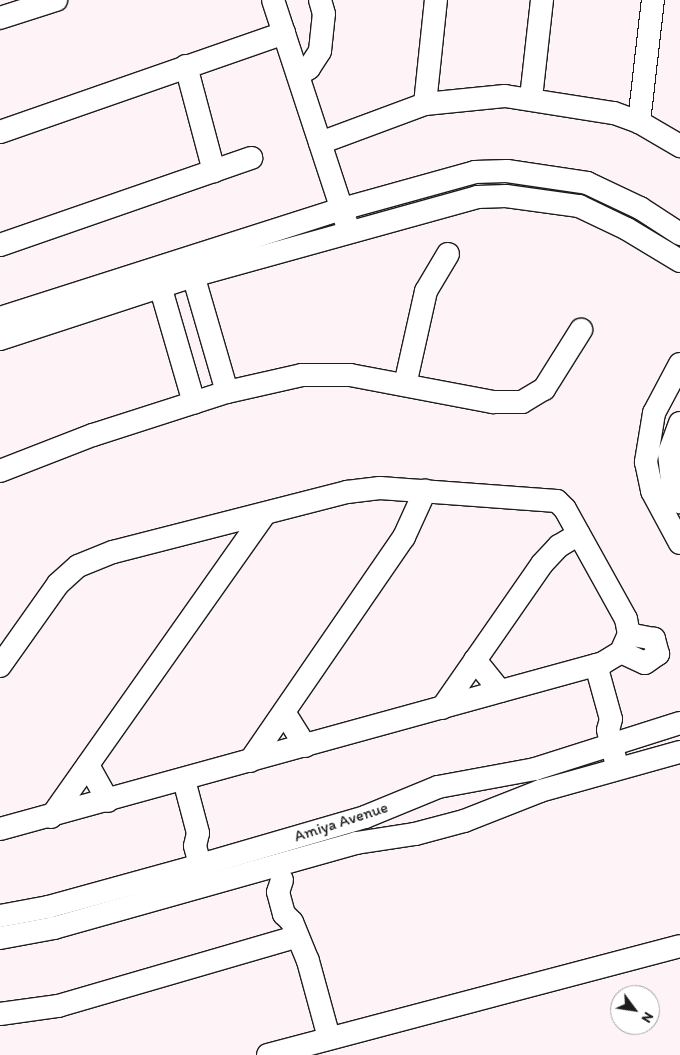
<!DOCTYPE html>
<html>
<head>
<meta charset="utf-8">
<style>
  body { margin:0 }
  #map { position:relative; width:680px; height:1055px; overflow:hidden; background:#fef3f7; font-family:Itim,sans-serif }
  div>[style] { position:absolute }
  .roads { filter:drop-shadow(1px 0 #1c1c1c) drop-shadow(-1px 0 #1c1c1c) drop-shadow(0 1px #1c1c1c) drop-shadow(0 -1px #1c1c1c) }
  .minor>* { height:22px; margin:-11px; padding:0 11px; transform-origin:11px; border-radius:11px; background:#fff }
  span { translate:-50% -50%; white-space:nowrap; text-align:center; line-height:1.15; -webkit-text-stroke:4.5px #fff; paint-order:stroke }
  .street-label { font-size:16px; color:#1c1c1c }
  .north { position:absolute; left:610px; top:985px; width:50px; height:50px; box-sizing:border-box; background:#fff; border:1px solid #a4a4a4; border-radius:50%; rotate:121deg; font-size:14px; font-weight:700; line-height:20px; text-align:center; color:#1c1c1c }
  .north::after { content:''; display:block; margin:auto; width:18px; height:22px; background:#1c1c1c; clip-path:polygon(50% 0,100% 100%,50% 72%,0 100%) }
</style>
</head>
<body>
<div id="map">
  <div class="roads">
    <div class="minor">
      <i style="left:273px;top:0;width:234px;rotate:71.8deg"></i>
      <i style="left:0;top:18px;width:59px;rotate:-17.8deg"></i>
      <i style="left:186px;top:66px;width:109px;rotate:75.1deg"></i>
      <i style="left:298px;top:75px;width:13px;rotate:-32deg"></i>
      <i style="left:309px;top:68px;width:20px;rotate:-57deg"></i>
      <i style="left:320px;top:51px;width:37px;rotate:-84deg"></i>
      <i style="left:324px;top:14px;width:15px;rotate:-106deg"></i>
      <i style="left:531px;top:98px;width:99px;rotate:-83.6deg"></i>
      <i style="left:425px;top:104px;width:105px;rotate:-84deg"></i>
      <i style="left:639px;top:122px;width:123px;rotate:-83.5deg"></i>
      <i style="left:0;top:132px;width:301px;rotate:-19.2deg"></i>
      <i style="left:320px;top:143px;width:112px;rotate:-20.4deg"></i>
      <i style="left:425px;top:104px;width:80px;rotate:-5.7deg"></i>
      <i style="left:505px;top:96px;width:110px;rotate:8.9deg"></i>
      <i style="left:614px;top:113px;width:27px;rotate:20deg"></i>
      <i style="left:639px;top:122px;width:48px;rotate:30.3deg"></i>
      <i style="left:0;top:245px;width:266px;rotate:-19.1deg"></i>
      <i style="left:189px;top:261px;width:136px;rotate:73.8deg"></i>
      <i style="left:156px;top:272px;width:136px;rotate:73.8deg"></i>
      <i style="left:0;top:318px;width:359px;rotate:-17.7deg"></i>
      <i style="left:342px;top:209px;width:138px;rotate:-15.5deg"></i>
      <i style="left:475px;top:172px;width:32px;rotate:-2deg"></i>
      <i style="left:507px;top:171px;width:81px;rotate:8.5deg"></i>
      <i style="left:587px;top:183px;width:59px;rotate:25.3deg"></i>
      <i style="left:640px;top:208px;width:48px;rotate:33deg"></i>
      <i style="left:0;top:339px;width:203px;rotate:-18.1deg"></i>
      <i style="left:193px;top:276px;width:295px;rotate:-15.5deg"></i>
      <i style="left:477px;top:197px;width:29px;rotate:-2deg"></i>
      <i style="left:506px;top:196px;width:74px;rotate:7.8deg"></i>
      <i style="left:579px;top:206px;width:53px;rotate:25.6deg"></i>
      <i style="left:627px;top:229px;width:62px;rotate:31.1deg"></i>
      <i style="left:680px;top:364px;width:55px;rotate:118deg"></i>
      <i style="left:654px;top:413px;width:50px;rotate:99.3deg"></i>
      <i style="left:646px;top:462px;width:30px;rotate:78deg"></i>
      <i style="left:652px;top:491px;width:59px;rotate:61.7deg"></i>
      <i style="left:405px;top:385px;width:96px;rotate:-77.4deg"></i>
      <i style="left:426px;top:291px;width:43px;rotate:-59.3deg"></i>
      <i style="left:680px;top:423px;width:32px;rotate:110deg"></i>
      <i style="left:669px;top:453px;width:30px;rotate:84deg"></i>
      <i style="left:672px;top:483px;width:21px;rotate:67deg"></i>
      <i style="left:0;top:471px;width:100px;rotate:-21.2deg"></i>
      <i style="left:93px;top:435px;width:141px;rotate:-17.8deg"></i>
      <i style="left:227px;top:392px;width:77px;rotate:-12.8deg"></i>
      <i style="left:302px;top:375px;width:48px"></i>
      <i style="left:350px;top:375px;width:146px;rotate:10.7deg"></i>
      <i style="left:493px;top:402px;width:29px"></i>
      <i style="left:522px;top:402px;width:26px;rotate:-31deg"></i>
      <i style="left:544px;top:389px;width:70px;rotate:-57.9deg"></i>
      <i style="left:621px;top:652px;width:26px;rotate:25deg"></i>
      <i style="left:645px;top:663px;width:16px;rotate:-35deg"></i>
      <i style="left:658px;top:654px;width:16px;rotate:-105deg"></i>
      <i style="left:654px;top:639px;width:25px;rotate:-169deg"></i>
      <i style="left:475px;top:660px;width:40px;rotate:51deg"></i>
      <i style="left:596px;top:665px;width:56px;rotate:74.5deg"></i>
      <i style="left:611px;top:719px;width:11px;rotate:105deg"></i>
      <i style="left:608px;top:730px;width:32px;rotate:76deg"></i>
      <i style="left:0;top:666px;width:100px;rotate:-54.7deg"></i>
      <i style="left:58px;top:584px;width:27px;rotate:-42deg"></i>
      <i style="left:78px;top:566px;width:38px;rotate:-22deg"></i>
      <i style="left:113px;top:552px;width:242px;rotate:-14.4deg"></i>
      <i style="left:347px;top:492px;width:33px;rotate:-7deg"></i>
      <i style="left:380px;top:488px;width:177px;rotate:4.2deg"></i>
      <i style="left:557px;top:501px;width:11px;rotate:45deg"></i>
      <i style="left:565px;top:509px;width:126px;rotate:61deg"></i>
      <i style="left:626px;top:619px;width:15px;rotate:79deg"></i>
      <i style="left:629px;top:634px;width:20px;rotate:114deg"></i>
      <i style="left:621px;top:652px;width:21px;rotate:149deg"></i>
      <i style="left:603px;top:663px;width:625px;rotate:164.61deg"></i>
      <i style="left:442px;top:708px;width:175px;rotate:-55.2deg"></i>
      <i style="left:542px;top:564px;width:25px;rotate:-47deg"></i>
      <i style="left:559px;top:546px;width:23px;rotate:-31deg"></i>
      <i style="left:284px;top:712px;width:40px;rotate:58deg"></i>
      <i style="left:250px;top:761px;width:272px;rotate:-55.5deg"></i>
      <i style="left:404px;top:537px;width:51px;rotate:-65.5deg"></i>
      <i style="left:88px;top:765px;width:41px;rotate:60.9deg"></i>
      <i style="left:184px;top:780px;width:55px;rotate:75.2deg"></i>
      <i style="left:198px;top:833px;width:13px;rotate:103deg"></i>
      <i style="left:195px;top:846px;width:34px;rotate:75deg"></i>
      <i style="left:51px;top:817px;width:370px;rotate:-54.8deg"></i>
      <i style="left:282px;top:880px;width:13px;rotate:108deg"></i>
      <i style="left:278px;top:892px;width:23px;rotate:75deg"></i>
      <i style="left:284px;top:914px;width:11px;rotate:45deg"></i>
      <i style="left:292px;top:922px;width:42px;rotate:67.7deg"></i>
      <i style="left:308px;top:961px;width:80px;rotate:74.7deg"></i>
      <i style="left:0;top:916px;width:49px;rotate:-10.6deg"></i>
      <i style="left:48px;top:907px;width:158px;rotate:-15.4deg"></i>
      <i style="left:200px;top:865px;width:172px;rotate:-16.2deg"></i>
      <i style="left:365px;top:817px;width:79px;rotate:-22.3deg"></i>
      <i style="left:438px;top:787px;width:99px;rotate:-10.5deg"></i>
      <i style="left:535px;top:769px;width:152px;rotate:-17.6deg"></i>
      <i style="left:0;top:938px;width:55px;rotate:-10.5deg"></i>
      <i style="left:54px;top:928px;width:314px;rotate:-15.7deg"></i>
      <i style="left:356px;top:843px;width:60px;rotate:-8.7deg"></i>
      <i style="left:415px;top:834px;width:51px;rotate:-14.9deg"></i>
      <i style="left:464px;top:821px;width:82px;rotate:-21.5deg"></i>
      <i style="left:540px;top:791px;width:145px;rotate:-15.6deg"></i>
      <i style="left:0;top:1014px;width:59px;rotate:-7.9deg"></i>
      <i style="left:58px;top:1006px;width:248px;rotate:-16.2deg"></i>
      <i style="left:268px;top:1055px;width:426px;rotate:-14.8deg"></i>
    </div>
  </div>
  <div class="street-label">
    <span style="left:341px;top:822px;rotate:-18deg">Amiya Avenue</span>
  </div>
  <div class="north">N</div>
</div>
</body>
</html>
